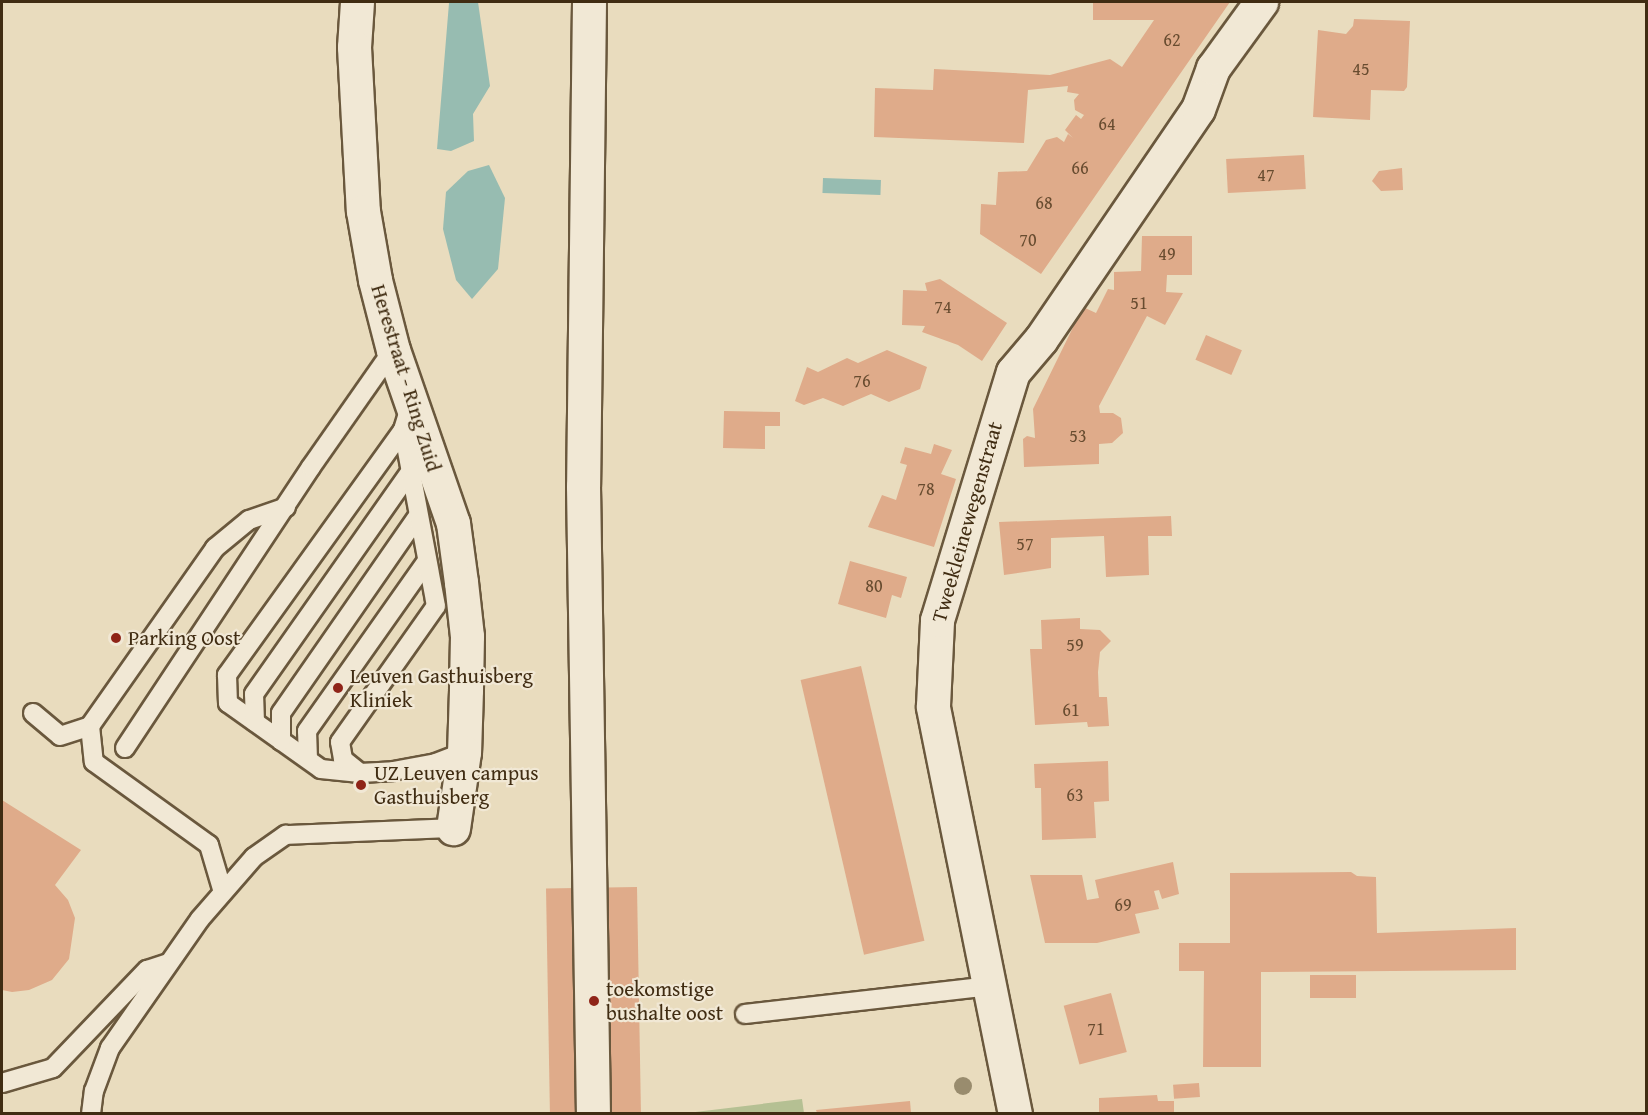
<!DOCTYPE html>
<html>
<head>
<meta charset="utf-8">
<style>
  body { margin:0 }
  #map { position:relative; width:1648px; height:1115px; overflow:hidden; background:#e9dcbe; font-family:"Gentium Book Plus",serif }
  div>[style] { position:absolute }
  .green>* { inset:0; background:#b5c093 }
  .water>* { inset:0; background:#97bcb1; transform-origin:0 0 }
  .building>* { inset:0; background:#dfab8a; transform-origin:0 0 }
  .roads { filter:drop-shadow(2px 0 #6a583d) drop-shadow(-2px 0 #6a583d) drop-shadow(0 2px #6a583d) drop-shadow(0 -2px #6a583d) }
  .lane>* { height:18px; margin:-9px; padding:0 9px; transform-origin:9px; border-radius:9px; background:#f1e8d5 }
  .street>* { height:33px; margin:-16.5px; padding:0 16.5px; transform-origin:16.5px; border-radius:16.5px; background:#f1e8d5 }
  .trees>* { width:18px; height:18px; margin:-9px; border-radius:50%; background:#998c6e }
  .dots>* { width:16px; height:16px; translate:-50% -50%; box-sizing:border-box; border:3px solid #f1e8d5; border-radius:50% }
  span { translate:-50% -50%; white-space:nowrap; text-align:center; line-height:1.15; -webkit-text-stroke:4.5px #f1e8d5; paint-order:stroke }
  .number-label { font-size:18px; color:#684c30 }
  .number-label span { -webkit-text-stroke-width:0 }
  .street-label { font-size:21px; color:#402c12 }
  .poi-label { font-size:21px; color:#402c12 }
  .left { translate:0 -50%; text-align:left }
  .frame { position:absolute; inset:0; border:3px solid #402c12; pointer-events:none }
</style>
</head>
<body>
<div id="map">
  <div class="green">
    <i style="clip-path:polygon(802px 1099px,804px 1113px,685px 1113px,687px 1113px)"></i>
  </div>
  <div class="water">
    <i style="clip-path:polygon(478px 2px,490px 86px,473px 114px,474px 141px,451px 151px,437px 149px,449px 3px)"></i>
    <i style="clip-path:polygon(489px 165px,505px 198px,498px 269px,472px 299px,456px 280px,443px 229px,446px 192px,468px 171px)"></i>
    <i style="left:823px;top:178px;width:58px;height:15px;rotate:2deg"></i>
  </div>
  <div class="building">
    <i style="clip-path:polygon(1093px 2px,1230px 2px,1041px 274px,980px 234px,981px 204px,996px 205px,998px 172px,1027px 171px,1046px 140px,1057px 137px,1064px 142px,1068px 134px,1073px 138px,1065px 130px,1076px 115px,1081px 119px,1084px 115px,1075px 110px,1074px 100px,1079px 94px,1067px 92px,1068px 86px,1028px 90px,1024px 143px,874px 137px,875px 88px,933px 90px,934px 69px,1050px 75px,1110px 59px,1122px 67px,1154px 20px,1093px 20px)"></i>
    <i style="clip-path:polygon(1354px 19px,1410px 21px,1407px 87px,1404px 91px,1371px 90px,1370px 120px,1313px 117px,1318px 30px,1346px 34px,1353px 26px)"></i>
    <i style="left:1304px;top:155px;width:34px;height:78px;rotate:87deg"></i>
    <i style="clip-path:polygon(1402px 168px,1403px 190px,1381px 191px,1372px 181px,1379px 171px)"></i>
    <i style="clip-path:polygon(1142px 236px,1192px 236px,1192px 275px,1167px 275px,1166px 292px,1183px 293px,1165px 325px,1147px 316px,1099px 406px,1100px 413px,1113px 413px,1121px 418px,1123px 433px,1112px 443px,1099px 444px,1099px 464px,1024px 467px,1023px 439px,1027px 436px,1035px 438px,1033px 409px,1083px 307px,1096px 313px,1108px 289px,1114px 290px,1114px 272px,1141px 271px)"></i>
    <i style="clip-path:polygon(940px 279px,1007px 323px,982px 361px,958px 345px,922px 332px,925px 326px,902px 325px,903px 290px,927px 291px,925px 283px)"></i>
    <i style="left:1206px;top:335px;width:39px;height:27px;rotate:23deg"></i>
    <i style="clip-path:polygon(887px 350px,927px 367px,920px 389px,889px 402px,871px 394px,843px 406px,823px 398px,804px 405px,795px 401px,807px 367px,818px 372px,847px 358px,858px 363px)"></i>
    <i style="clip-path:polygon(724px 411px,780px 412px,780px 426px,765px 426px,765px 449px,723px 448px)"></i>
    <i style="clip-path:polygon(934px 444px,952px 450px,941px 474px,956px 479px,934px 547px,868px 527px,882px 495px,896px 500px,907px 465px,900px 463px,905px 447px,931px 454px)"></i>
    <i style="clip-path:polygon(1171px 516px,1172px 536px,1148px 536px,1149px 575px,1106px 577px,1104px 536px,1051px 538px,1051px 568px,1004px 575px,999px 522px)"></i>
    <i style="clip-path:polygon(850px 561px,907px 577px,901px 598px,892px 595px,886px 618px,838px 604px)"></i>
    <i style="clip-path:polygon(1080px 618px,1080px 629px,1100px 630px,1111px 641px,1100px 652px,1098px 672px,1099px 697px,1107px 697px,1109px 726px,1088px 727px,1087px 722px,1035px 725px,1030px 649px,1042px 649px,1041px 620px)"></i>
    <i style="left:861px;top:666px;width:282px;height:62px;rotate:77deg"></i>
    <i style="clip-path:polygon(1108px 761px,1109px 801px,1094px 802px,1096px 838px,1042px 840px,1041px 788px,1035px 788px,1034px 764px)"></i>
    <i style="clip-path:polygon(2px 800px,81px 850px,55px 885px,68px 900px,75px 918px,69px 959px,52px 980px,29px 990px,12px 992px,2px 990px)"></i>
    <i style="clip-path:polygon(1173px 862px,1179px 894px,1162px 899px,1159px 890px,1154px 891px,1159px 909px,1135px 914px,1140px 933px,1097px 943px,1045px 943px,1030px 875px,1082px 875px,1087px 900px,1099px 898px,1095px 880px)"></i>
    <i style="clip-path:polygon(1351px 872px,1357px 876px,1376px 877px,1377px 933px,1516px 928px,1516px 970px,1261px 972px,1261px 1067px,1203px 1067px,1204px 971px,1179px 971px,1179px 943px,1230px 943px,1230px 873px)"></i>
    <i style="left:637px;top:887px;width:226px;height:91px;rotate:89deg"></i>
    <i style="left:1310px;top:975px;width:46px;height:23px"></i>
    <i style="left:1111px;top:993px;width:61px;height:49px;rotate:75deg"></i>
    <i style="left:1199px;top:1083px;width:14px;height:26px;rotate:86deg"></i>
    <i style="clip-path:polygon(1157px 1095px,1158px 1101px,1174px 1101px,1174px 1113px,1099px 1113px,1099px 1098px)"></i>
    <i style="clip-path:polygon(910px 1101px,911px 1113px,817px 1113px,816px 1110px)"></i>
  </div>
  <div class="roads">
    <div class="lane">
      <i style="left:410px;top:407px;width:24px;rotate:107deg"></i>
      <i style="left:403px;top:430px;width:302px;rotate:125.7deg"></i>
      <i style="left:227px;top:675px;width:28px;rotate:88deg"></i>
      <i style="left:228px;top:703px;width:114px;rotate:35.4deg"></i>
      <i style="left:321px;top:769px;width:39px;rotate:6deg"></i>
      <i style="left:360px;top:773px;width:33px;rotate:-3deg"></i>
      <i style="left:393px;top:771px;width:44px;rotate:-10.5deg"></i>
      <i style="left:436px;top:763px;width:30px;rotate:-21deg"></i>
      <i style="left:33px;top:713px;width:35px;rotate:40deg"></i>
      <i style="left:60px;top:736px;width:32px;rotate:-18deg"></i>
      <i style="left:90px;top:726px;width:218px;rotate:-54.9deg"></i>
      <i style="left:215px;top:548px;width:44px;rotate:-39.5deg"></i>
      <i style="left:249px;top:520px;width:39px;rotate:-19deg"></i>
      <i style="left:255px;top:722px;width:28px;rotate:-92deg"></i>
      <i style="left:254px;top:694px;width:273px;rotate:-54.9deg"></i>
      <i style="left:90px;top:726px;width:36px;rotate:84deg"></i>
      <i style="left:94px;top:762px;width:142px;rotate:35.8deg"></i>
      <i style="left:209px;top:845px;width:46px;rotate:73.5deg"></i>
      <i style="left:281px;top:741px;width:28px;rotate:-90deg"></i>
      <i style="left:281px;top:713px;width:240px;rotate:-55.2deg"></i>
      <i style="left:125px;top:748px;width:337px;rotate:-56.5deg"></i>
      <i style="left:311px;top:467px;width:143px;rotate:-55deg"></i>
      <i style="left:308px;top:759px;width:28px;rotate:-92deg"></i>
      <i style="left:307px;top:731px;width:208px;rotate:-54.8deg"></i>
      <i style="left:360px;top:773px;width:22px;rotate:-141deg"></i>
      <i style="left:343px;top:759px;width:17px;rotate:-100deg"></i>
      <i style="left:340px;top:742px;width:166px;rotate:-54.8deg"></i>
      <i style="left:436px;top:606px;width:179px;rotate:-100.6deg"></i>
      <i style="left:745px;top:1014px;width:249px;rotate:-6.5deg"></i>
      <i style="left:2px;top:1083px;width:53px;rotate:-16.4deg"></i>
      <i style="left:53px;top:1068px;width:136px;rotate:-46.2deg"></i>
      <i style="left:147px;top:970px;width:20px;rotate:-18deg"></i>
      <i style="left:91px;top:1114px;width:23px;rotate:-83deg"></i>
      <i style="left:94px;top:1091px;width:46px;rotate:-69.6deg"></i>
      <i style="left:110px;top:1048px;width:157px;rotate:-55.1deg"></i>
      <i style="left:200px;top:919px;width:82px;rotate:-48.9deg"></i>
      <i style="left:254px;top:857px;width:39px;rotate:-35deg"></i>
      <i style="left:286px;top:835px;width:167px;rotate:-2.4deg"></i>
    </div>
    <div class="street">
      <i style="left:357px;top:2px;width:45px;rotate:93.8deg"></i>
      <i style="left:354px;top:47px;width:164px;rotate:86.9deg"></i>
      <i style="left:363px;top:211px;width:70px;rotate:80.1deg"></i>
      <i style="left:375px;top:280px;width:72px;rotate:75.6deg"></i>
      <i style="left:393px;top:350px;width:183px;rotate:70.9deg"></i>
      <i style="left:453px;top:523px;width:60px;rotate:82.3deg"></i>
      <i style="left:461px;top:582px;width:54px;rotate:83.7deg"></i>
      <i style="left:467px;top:636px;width:54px;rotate:91.1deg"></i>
      <i style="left:466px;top:690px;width:62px;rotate:91.8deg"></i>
      <i style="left:464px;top:752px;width:77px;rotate:98.2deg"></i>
      <i style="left:589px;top:2px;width:484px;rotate:90.7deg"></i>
      <i style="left:583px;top:486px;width:628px;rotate:89.09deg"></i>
      <i style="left:1015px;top:1114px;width:416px;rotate:-101.4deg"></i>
      <i style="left:933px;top:706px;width:86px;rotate:-87.3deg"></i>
      <i style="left:937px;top:620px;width:259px;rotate:-73deg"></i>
      <i style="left:1013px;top:372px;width:43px;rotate:-49.7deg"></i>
      <i style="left:1041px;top:339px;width:278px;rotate:-55.7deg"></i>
      <i style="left:1198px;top:109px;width:44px;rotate:-69.9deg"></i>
      <i style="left:1213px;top:68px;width:82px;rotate:-54deg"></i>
    </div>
  </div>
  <div class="trees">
    <i style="left:963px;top:1086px"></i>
  </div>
  <div class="dots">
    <i style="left:116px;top:638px;background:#8f2418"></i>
    <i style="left:338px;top:688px;background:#8f2418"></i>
    <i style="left:361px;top:785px;background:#8f2418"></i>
    <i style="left:594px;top:1001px;background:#8f2418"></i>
  </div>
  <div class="number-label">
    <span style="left:1172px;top:40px">62</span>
    <span style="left:1361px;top:69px">45</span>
    <span style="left:1107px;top:124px">64</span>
    <span style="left:1080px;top:168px">66</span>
    <span style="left:1266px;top:175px">47</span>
    <span style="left:1044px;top:203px">68</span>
    <span style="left:1028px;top:240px">70</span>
    <span style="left:1167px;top:254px">49</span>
    <span style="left:1139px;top:303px">51</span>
    <span style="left:943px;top:307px">74</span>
    <span style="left:862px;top:381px">76</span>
    <span style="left:1078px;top:436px">53</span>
    <span style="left:926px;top:489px">78</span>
    <span style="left:1025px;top:544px">57</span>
    <span style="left:874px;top:586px">80</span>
    <span style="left:1075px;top:645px">59</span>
    <span style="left:1071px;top:710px">61</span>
    <span style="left:1075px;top:795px">63</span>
    <span style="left:1123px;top:905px">69</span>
    <span style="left:1096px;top:1029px">71</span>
  </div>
  <div class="street-label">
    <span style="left:406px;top:378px;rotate:73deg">Herestraat - Ring Zuid</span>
    <span style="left:967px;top:522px;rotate:-74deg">Tweekleinewegenstraat</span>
  </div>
  <div class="poi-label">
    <span class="left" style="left:128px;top:638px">Parking Oost</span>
    <span class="left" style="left:350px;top:688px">Leuven Gasthuisberg<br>Kliniek</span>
    <span class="left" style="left:374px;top:785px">UZ Leuven campus<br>Gasthuisberg</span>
    <span class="left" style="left:606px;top:1001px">toekomstige<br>bushalte oost</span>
  </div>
  <div class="frame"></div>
</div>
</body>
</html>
